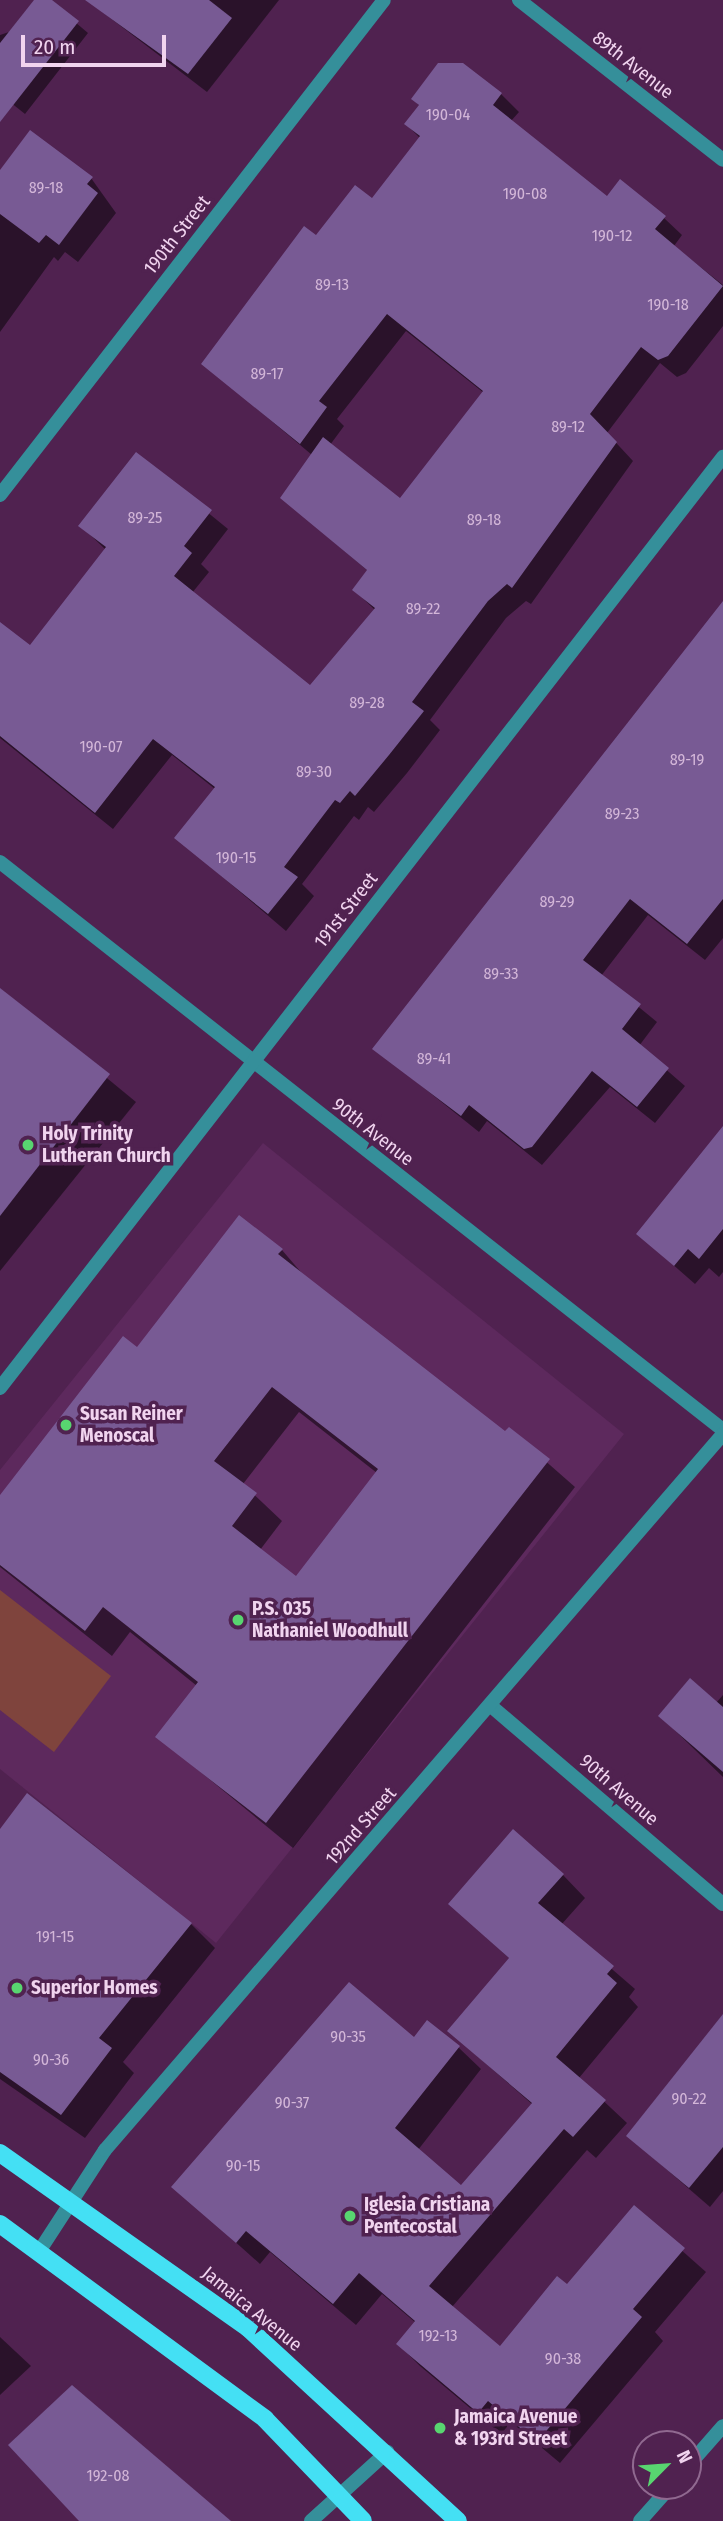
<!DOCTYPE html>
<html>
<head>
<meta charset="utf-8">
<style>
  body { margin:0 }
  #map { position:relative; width:723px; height:2521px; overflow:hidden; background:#502250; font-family:"Fira Sans Condensed",sans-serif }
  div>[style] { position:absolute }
  .built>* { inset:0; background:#5d295d }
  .green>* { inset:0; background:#7f443d }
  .shadow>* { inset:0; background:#0007 }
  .building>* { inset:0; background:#785a94 }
  .minor>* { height:14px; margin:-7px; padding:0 7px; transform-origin:7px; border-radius:7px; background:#358f9a }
  .primary>* { height:18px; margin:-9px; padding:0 9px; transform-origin:9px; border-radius:9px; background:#44e0f4 }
  .dots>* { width:19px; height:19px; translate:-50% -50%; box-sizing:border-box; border:4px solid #502250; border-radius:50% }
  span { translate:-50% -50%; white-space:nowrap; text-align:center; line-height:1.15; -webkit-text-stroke:7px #502250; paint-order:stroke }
  .number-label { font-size:16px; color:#d3b6d8 }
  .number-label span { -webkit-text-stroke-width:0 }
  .street-label { font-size:19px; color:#f1d4ef }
  .poi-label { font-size:19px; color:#f1d4ef; font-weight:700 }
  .left { translate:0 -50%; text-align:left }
  .north { position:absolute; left:632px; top:2430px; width:70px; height:70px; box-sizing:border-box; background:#502250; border:2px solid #906990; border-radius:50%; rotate:65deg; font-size:19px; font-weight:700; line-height:28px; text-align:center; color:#f1d4ef }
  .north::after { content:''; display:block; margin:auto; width:24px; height:32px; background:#58d570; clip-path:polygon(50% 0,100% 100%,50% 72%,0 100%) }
  .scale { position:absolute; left:21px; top:35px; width:145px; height:32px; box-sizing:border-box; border:4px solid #f1d4ef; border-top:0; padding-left:9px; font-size:21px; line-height:24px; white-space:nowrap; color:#f1d4ef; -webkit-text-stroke:5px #502250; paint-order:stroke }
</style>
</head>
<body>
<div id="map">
  <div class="built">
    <i style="clip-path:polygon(263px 1143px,624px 1434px,216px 1943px,0 1769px,0 1470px)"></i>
  </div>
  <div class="green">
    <i style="clip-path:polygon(0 1590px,111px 1676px,54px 1752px,0 1710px)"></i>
  </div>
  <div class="shadow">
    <i style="clip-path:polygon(36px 0,49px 0,88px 33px,25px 114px,0 94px,0 35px,12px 31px)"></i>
    <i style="clip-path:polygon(116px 0,279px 0,207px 92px,105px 14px)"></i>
    <i style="clip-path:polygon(evenodd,501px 94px,519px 112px,511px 121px,607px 198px,664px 218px,682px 235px,674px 246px,723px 285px,723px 326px,686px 373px,677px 377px,660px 363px,607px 433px,633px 461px,531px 604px,526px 601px,506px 618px,430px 720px,440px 730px,407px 773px,374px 812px,368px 807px,359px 820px,354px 816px,302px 884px,314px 896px,286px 931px,177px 838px,215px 789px,172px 755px,113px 829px,0 738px,0 652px,30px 648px,106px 550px,81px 526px,136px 454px,228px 529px,201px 564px,209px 572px,192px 593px,311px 687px,375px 610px,354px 590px,368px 571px,282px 498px,312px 455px,204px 364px,317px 238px,373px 200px,420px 138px,406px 124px,420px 106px,413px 99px,501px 94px,406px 331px,484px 393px,401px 500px,330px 445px,344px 426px,337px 419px,406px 331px)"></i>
    <i style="clip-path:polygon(0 173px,91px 178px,116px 213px,78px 262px,65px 252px,58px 261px,54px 257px,0 332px)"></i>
    <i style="clip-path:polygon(723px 605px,723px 938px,705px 960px,648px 915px,601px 976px,657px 1022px,639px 1046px,685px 1086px,655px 1123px,610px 1087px,542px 1165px,487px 1121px,479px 1132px,374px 1048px)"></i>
    <i style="clip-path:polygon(0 990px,136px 1102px,0 1271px)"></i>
    <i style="clip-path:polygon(723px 1148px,723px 1272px,719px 1277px,709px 1268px,695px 1284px,638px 1234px)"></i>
    <i style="clip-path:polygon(evenodd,282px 1250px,306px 1278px,505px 1434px,509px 1429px,575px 1487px,293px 1848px,158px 1737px,197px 1686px,130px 1632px,112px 1656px,0 1567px,0 1498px,138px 1349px,282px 1250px,299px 1412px,377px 1473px,296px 1579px,260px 1550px,282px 1521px,243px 1484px,299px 1412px)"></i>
    <i style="clip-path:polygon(723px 1695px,723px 1777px,660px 1716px,716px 1703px)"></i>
    <i style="clip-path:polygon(0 1832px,191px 1924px,215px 1948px,123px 2062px,134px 2073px,85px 2138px,0 2079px)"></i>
    <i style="clip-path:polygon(563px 1875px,585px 1898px,561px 1925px,635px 1989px,629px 1997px,638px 2007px,579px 2078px,627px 2123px,596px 2158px,587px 2150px,452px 2307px,500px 2348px,567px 2286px,634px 2208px,706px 2272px,655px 2332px,663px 2341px,560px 2463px,511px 2422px,501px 2434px,420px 2366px,398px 2344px,416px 2323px,382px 2294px,356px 2325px,270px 2252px,260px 2264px,173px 2186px,414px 2039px,458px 2047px,481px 2069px,418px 2150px,462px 2188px,533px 2105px,449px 2031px,510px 1959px,450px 1904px)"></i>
    <i style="clip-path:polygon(723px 2022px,723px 2191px,710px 2207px,628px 2136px)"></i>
    <i style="clip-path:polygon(0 2337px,31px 2366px,0 2395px)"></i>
  </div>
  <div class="building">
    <i style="clip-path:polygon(34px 0,52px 0,79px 21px,0 122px,0 43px)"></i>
    <i style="clip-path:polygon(85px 0,209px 0,232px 18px,188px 74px)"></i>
    <i style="clip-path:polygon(438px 63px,463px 63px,502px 93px,493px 105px,607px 196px,620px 179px,666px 216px,655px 229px,723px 286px,668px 356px,658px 360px,641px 347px,590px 414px,617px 442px,512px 588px,507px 584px,488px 601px,412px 702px,424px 711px,389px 755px,355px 796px,350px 791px,340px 803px,335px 800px,284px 867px,298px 877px,268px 914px,174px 838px,215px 787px,153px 739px,95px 813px,0 736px,0 622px,30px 645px,106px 547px,78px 526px,136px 452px,212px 510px,184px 546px,192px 553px,174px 576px,310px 685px,375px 608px,352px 590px,367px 570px,280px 498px,323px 437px,400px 498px,483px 391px,387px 314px,319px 401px,327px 407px,300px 444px,201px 364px,304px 226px,316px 235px,355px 185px,372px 198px,420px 136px,404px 124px,419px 105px,411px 99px)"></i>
    <i style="clip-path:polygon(30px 130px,93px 177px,87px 184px,98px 193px,59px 245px,46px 235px,39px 243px,0 214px,0 170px)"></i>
    <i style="clip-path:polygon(723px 601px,723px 899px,687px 944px,630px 899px,583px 960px,641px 1004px,622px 1029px,669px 1068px,637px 1107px,592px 1071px,532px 1147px,524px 1149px,469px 1105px,461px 1116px,372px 1049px)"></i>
    <i style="clip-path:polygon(0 988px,110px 1074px,0 1216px)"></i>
    <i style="clip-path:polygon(723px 1126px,723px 1229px,699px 1259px,688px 1249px,674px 1266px,636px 1234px)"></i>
    <i style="clip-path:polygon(evenodd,239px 1215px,283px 1249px,278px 1254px,505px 1431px,509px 1427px,550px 1459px,266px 1823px,155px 1737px,198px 1682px,103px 1607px,85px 1631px,0 1565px,0 1495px,123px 1336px,137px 1347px,239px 1215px,272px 1387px,378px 1469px,296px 1576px,232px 1526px,257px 1493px,214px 1461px,272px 1387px)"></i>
    <i style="clip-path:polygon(690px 1678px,723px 1707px,723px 1772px,658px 1716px)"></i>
    <i style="clip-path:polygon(27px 1793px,192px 1923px,99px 2038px,112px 2048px,61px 2115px,0 2072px,0 1829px)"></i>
    <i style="clip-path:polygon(513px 1829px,564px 1874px,538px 1903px,614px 1966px,607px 1974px,617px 1983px,556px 2057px,606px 2100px,573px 2137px,564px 2129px,429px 2286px,500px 2346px,557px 2276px,567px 2284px,634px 2205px,685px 2248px,633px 2309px,642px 2317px,537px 2442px,488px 2401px,478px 2413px,396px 2344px,415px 2321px,359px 2273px,333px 2304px,246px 2231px,236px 2243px,171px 2187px,349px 1982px,414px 2037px,427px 2020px,460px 2046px,395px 2128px,461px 2185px,532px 2103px,447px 2031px,509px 1958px,448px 1904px)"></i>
    <i style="clip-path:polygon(723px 2014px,723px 2147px,689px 2188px,626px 2136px)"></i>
    <i style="clip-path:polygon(72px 2385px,231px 2521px,79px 2521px,8px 2445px)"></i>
  </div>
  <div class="minor">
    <i style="left:519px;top:0;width:259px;rotate:38.1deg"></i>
    <i style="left:0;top:495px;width:626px;rotate:-52.2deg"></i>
    <i style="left:0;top:862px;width:919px;rotate:38.15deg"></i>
    <i style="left:0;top:1388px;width:1179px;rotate:-52.17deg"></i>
    <i style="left:491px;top:1706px;width:305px;rotate:40.5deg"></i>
    <i style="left:40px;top:2250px;width:119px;rotate:-57deg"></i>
    <i style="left:105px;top:2150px;width:946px;rotate:-49.2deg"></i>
    <i style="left:688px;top:2466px;width:53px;rotate:-48.8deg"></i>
    <i style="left:311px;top:2521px;width:103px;rotate:-42.2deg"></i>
    <i style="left:640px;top:2521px;width:47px;rotate:-48.5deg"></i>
  </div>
  <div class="primary">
    <i style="left:0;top:2153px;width:304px;rotate:35.2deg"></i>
    <i style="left:248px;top:2328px;width:285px;rotate:42.6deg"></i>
    <i style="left:0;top:2224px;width:329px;rotate:36.3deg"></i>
    <i style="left:265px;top:2419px;width:141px;rotate:46.1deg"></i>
  </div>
  <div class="dots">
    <i style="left:28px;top:1145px;background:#58d570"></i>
    <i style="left:66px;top:1425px;background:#58d570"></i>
    <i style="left:238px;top:1620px;background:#58d570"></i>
    <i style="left:17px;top:1988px;background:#58d570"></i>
    <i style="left:350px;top:2216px;background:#58d570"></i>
    <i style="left:440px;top:2428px;background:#58d570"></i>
  </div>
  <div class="number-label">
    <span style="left:448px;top:115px">190-04</span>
    <span style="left:46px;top:188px">89-18</span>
    <span style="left:525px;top:194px">190-08</span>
    <span style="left:612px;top:236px">190-12</span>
    <span style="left:332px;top:285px">89-13</span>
    <span style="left:668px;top:305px">190-18</span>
    <span style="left:267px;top:374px">89-17</span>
    <span style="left:568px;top:427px">89-12</span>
    <span style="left:145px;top:518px">89-25</span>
    <span style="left:484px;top:520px">89-18</span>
    <span style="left:423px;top:609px">89-22</span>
    <span style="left:367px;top:703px">89-28</span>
    <span style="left:101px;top:747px">190-07</span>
    <span style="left:687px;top:760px">89-19</span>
    <span style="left:314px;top:772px">89-30</span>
    <span style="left:622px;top:814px">89-23</span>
    <span style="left:236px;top:858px">190-15</span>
    <span style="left:557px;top:902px">89-29</span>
    <span style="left:501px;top:974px">89-33</span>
    <span style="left:434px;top:1059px">89-41</span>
    <span style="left:55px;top:1937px">191-15</span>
    <span style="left:348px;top:2037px">90-35</span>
    <span style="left:51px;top:2060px">90-36</span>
    <span style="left:689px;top:2099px">90-22</span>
    <span style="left:292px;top:2103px">90-37</span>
    <span style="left:243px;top:2166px">90-15</span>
    <span style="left:438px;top:2336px">192-13</span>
    <span style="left:563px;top:2359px">90-38</span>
    <span style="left:108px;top:2476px">192-08</span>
  </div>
  <div class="street-label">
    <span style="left:633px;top:65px;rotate:38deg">89th Avenue</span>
    <span style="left:177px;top:235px;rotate:-52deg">190th Street</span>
    <span style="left:346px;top:910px;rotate:-52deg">191st Street</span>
    <span style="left:373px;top:1132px;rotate:38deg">90th Avenue</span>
    <span style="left:619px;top:1790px;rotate:41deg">90th Avenue</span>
    <span style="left:361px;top:1826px;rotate:-49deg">192nd Street</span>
    <span style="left:252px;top:2309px;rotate:39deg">Jamaica Avenue</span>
  </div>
  <div class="poi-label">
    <span class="left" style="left:42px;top:1145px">Holy Trinity<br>Lutheran Church</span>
    <span class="left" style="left:80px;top:1425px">Susan Reiner<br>Menoscal</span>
    <span class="left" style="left:252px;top:1620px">P.S. 035<br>Nathaniel Woodhull</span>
    <span class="left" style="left:31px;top:1988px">Superior Homes</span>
    <span class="left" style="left:364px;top:2216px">Iglesia Cristiana<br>Pentecostal</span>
    <span class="left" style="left:454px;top:2428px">Jamaica Avenue<br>&amp; 193rd Street</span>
  </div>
  <div class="north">N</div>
  <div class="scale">20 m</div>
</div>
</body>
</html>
